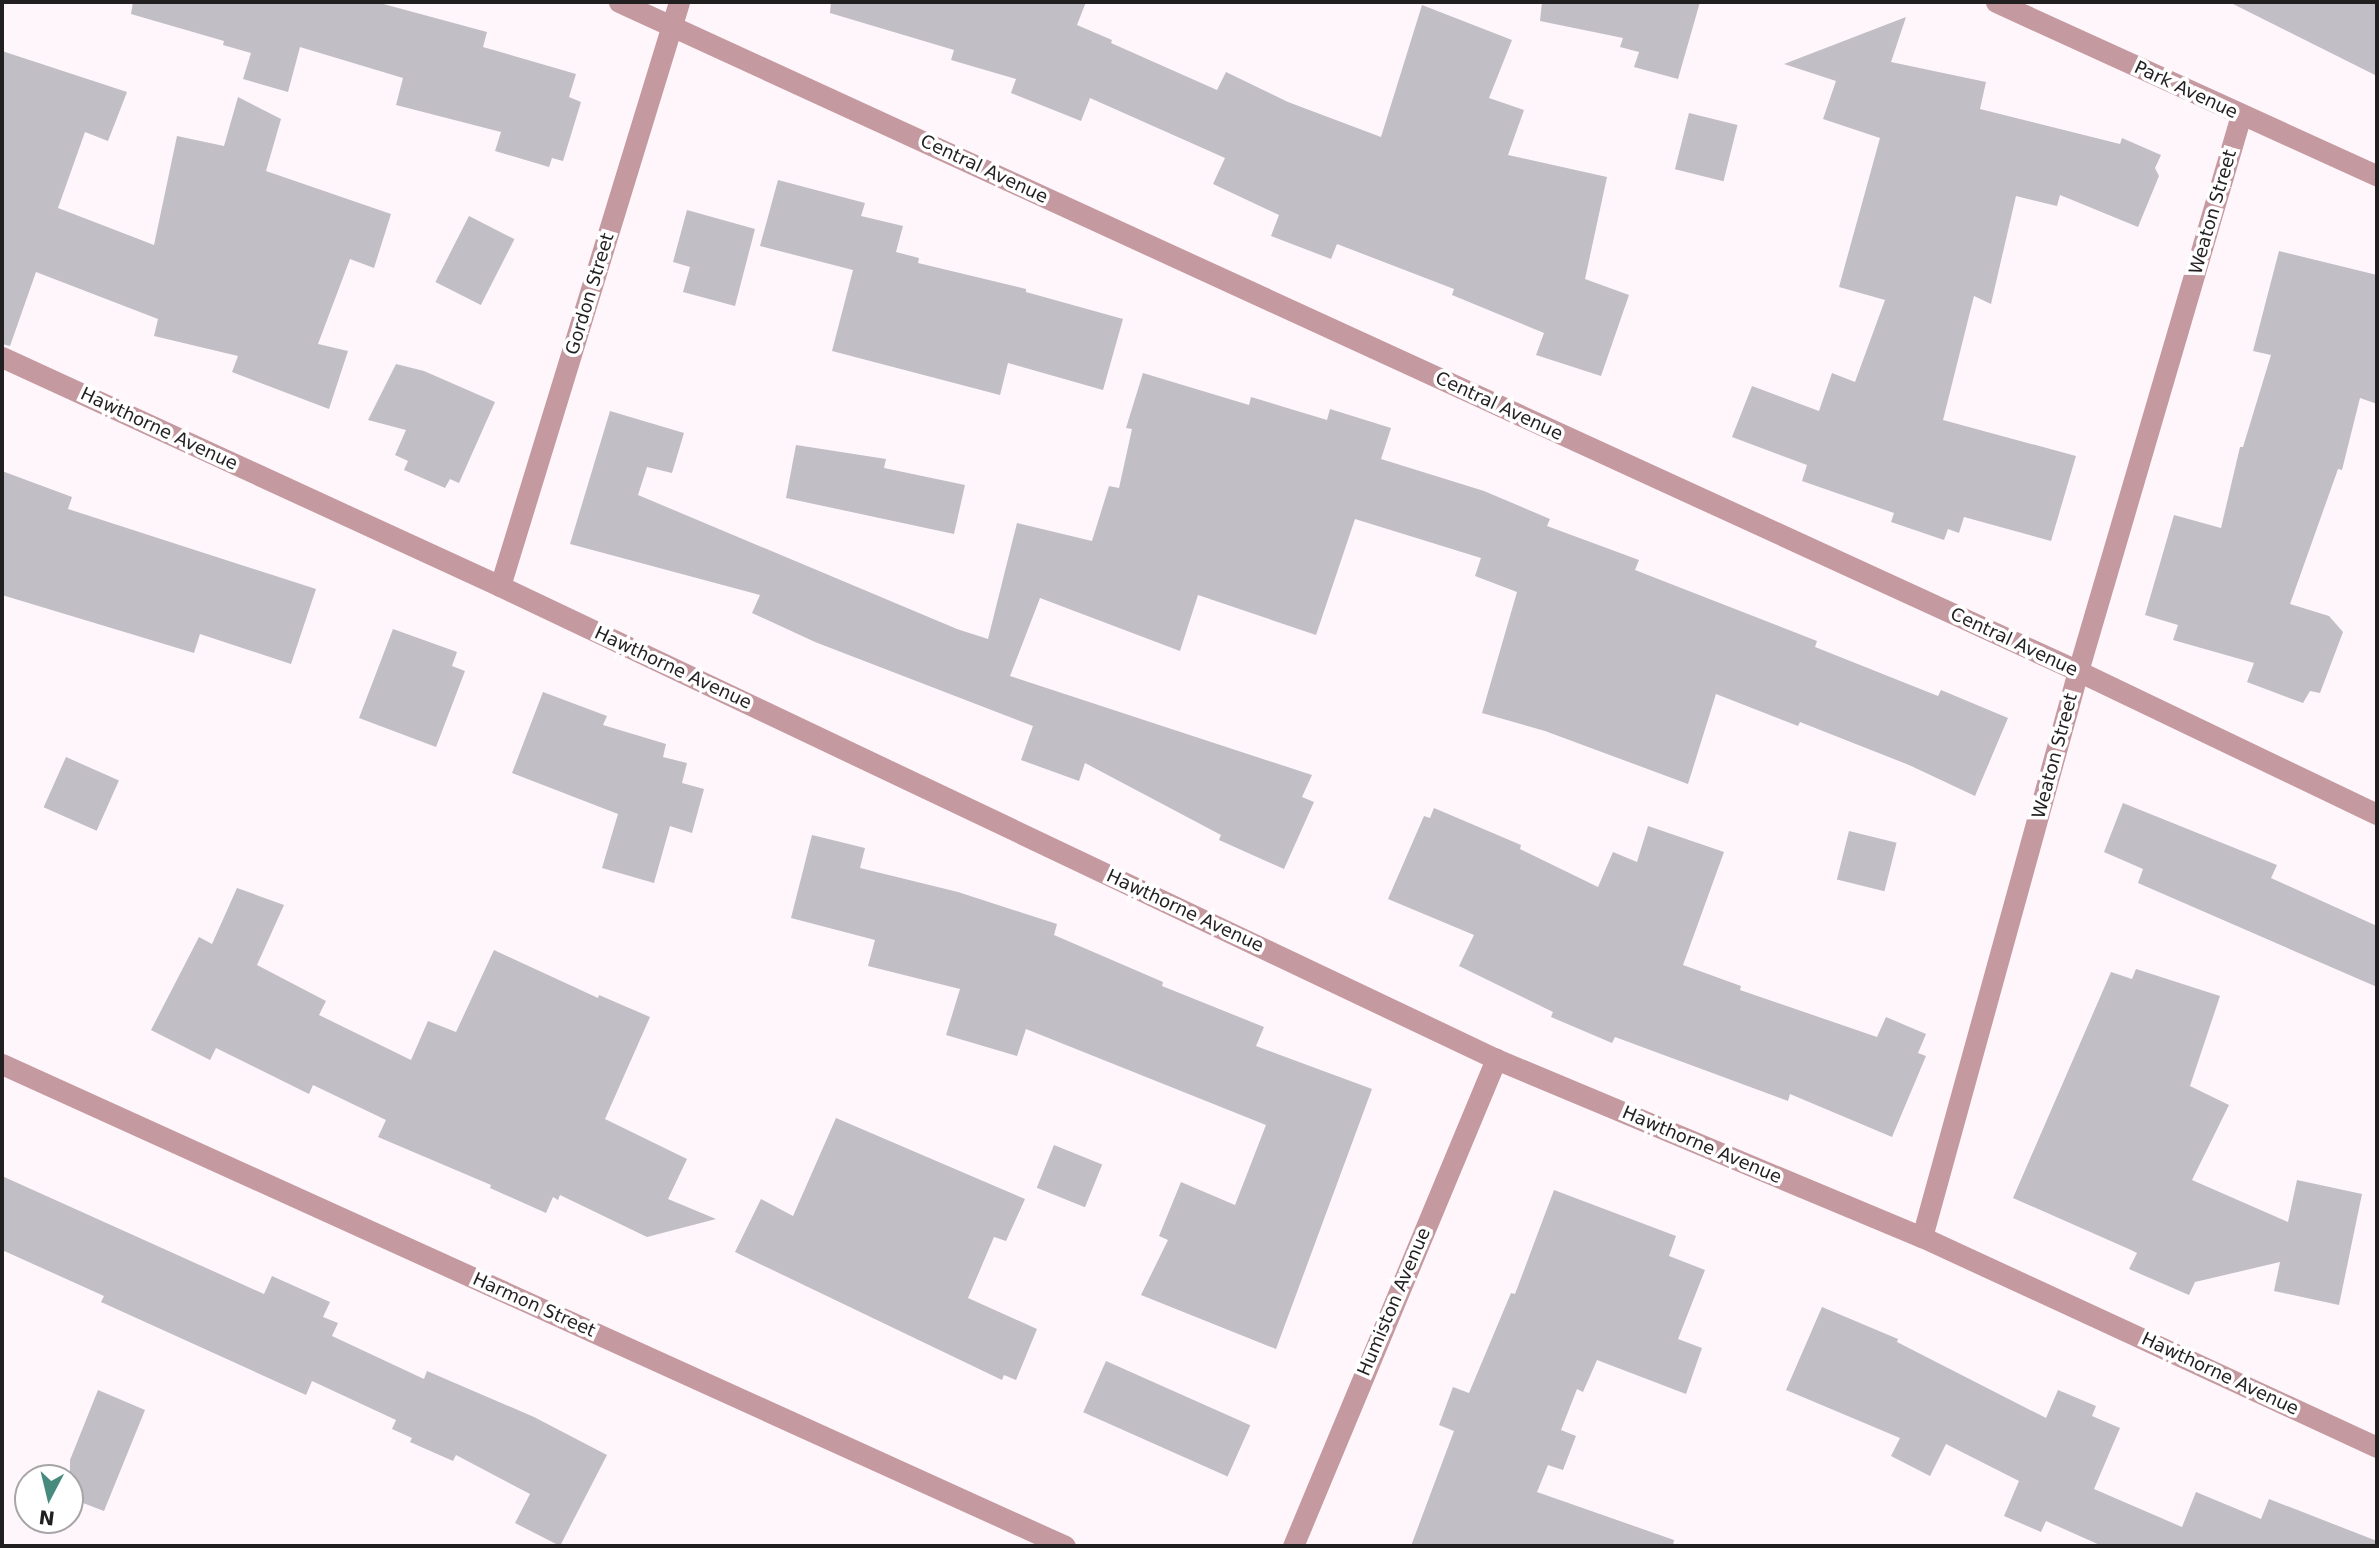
<!DOCTYPE html>
<html>
<head>
<meta charset="utf-8">
<style>
  body { margin:0 }
  #map { position:relative; width:2379px; height:1548px; overflow:hidden; background:#fef6fb; font-family:"DejaVu Sans",sans-serif }
  div>[style] { position:absolute }
  .building>* { inset:0; background:#c1bec6; transform-origin:0 0 }
  .street>* { height:21px; margin:-10.5px; padding:0 10.5px; transform-origin:10.5px; border-radius:10.5px; background:#c599a0 }
  span { translate:-50% -50%; white-space:nowrap; text-align:center; line-height:1.15; -webkit-text-stroke:7px #fff; paint-order:stroke }
  .street-label { font-size:18px; color:#221f21 }
  .frame { position:absolute; inset:0; border:4px solid #221f21; pointer-events:none }
  .north { position:absolute; left:14px; top:1464px; width:70px; height:70px; box-sizing:border-box; background:#fff; border:2px solid #a7a5a6; border-radius:50%; rotate:187deg; font-size:19px; font-weight:700; line-height:28px; text-align:center; color:#221f21 }
  .north::after { content:''; display:block; margin:auto; width:24px; height:32px; background:#478b7f; clip-path:polygon(50% 0,100% 100%,50% 72%,0 100%) }
</style>
</head>
<body>
<div id="map">
  <div class="building">
    <i style="clip-path:polygon(133px 2px,376px 2px,487px 32px,483px 47px,576px 74px,569px 97px,581px 102px,563px 161px,552px 158px,549px 167px,495px 151px,501px 132px,396px 105px,403px 78px,300px 47px,288px 92px,243px 79px,251px 53px,223px 45px,224px 41px,131px 14px)"></i>
    <i style="clip-path:polygon(831px 2px,1086px 2px,1077px 25px,1112px 40px,1111px 43px,1217px 90px,1226px 72px,1288px 102px,1381px 137px,1422px 5px,1512px 40px,1489px 98px,1524px 110px,1508px 155px,1607px 177px,1585px 279px,1629px 295px,1601px 376px,1536px 355px,1544px 333px,1452px 295px,1454px 289px,1337px 244px,1331px 259px,1271px 236px,1279px 215px,1213px 184px,1225px 158px,1090px 98px,1081px 121px,1011px 93px,1016px 79px,951px 60px,954px 50px,830px 13px)"></i>
    <i style="clip-path:polygon(1542px 2px,1700px 2px,1678px 79px,1634px 67px,1639px 52px,1620px 47px,1623px 38px,1540px 21px)"></i>
    <i style="clip-path:polygon(2229px 2px,2377px 2px,2377px 76px)"></i>
    <i style="clip-path:polygon(1906px 17px,1891px 62px,1986px 82px,1980px 109px,2120px 144px,2122px 138px,2161px 155px,2155px 168px,2159px 176px,2138px 227px,2060px 195px,2057px 206px,2016px 196px,1991px 304px,1974px 296px,1943px 420px,2076px 456px,2051px 541px,1964px 517px,1959px 533px,1948px 529px,1944px 540px,1891px 522px,1894px 513px,1802px 481px,1807px 465px,1732px 437px,1752px 386px,1819px 411px,1832px 373px,1855px 382px,1885px 300px,1839px 287px,1880px 138px,1823px 119px,1836px 81px,1784px 64px)"></i>
    <i style="clip-path:polygon(2px 51px,127px 92px,108px 141px,85px 132px,58px 208px,154px 245px,177px 136px,224px 146px,238px 97px,281px 119px,266px 171px,391px 214px,374px 268px,350px 259px,318px 344px,348px 351px,329px 409px,232px 372px,238px 356px,154px 336px,158px 319px,36px 272px,10px 346px,2px 344px)"></i>
    <i style="left:1689px;top:113px;width:50px;height:58px;rotate:14deg"></i>
    <i style="clip-path:polygon(778px 180px,865px 203px,861px 216px,903px 226px,896px 252px,919px 258px,918px 263px,1026px 289px,1026px 292px,1123px 319px,1103px 390px,1008px 363px,1000px 395px,832px 351px,853px 270px,760px 246px)"></i>
    <i style="clip-path:polygon(687px 210px,755px 229px,735px 306px,683px 292px,690px 267px,673px 262px)"></i>
    <i style="left:469px;top:216px;width:51px;height:74px;rotate:27deg"></i>
    <i style="clip-path:polygon(2279px 251px,2377px 275px,2377px 404px,2360px 398px,2342px 470px,2338px 469px,2290px 604px,2329px 616px,2343px 632px,2320px 693px,2310px 691px,2303px 703px,2247px 682px,2254px 663px,2173px 640px,2178px 625px,2145px 615px,2174px 515px,2221px 528px,2240px 447px,2243px 447px,2271px 355px,2253px 351px)"></i>
    <i style="clip-path:polygon(396px 364px,424px 371px,495px 402px,459px 483px,450px 479px,445px 488px,404px 470px,408px 461px,395px 455px,406px 430px,368px 420px)"></i>
    <i style="clip-path:polygon(1143px 373px,1249px 405px,1251px 397px,1327px 420px,1330px 409px,1391px 428px,1381px 459px,1484px 491px,1550px 519px,1547px 526px,1639px 560px,1635px 570px,1817px 641px,1815px 647px,1938px 696px,1941px 690px,2008px 718px,1975px 796px,1909px 765px,1800px 722px,1798px 726px,1716px 694px,1688px 784px,1545px 731px,1482px 713px,1517px 592px,1475px 576px,1481px 558px,1355px 519px,1316px 635px,1198px 595px,1180px 651px,1040px 598px,1010px 676px,1312px 775px,1302px 797px,1314px 802px,1284px 869px,1219px 840px,1221px 835px,1085px 763px,1079px 781px,1021px 760px,1033px 726px,815px 642px,752px 613px,760px 595px,570px 544px,610px 411px,684px 433px,672px 473px,647px 467px,638px 495px,957px 629px,988px 639px,1017px 523px,1092px 541px,1109px 486px,1119px 488px,1132px 429px,1126px 428px)"></i>
    <i style="clip-path:polygon(796px 445px,886px 459px,884px 468px,965px 485px,954px 534px,786px 498px)"></i>
    <i style="clip-path:polygon(2px 471px,72px 497px,68px 509px,316px 589px,291px 664px,200px 634px,194px 653px,2px 595px)"></i>
    <i style="clip-path:polygon(393px 629px,457px 652px,452px 666px,465px 671px,436px 747px,359px 718px)"></i>
    <i style="clip-path:polygon(543px 692px,607px 716px,603px 725px,666px 744px,663px 757px,687px 763px,682px 783px,704px 789px,692px 833px,670px 826px,654px 883px,602px 868px,618px 814px,512px 773px)"></i>
    <i style="left:66px;top:757px;width:58px;height:55px;rotate:24deg"></i>
    <i style="clip-path:polygon(2123px 803px,2277px 865px,2271px 878px,2377px 926px,2377px 987px,2138px 883px,2143px 869px,2104px 852px)"></i>
    <i style="clip-path:polygon(1434px 808px,1521px 845px,1520px 849px,1598px 887px,1613px 852px,1637px 862px,1648px 826px,1724px 852px,1683px 965px,1741px 986px,1740px 990px,1877px 1037px,1886px 1017px,1926px 1034px,1918px 1053px,1926px 1056px,1892px 1137px,1790px 1094px,1788px 1101px,1615px 1037px,1612px 1043px,1551px 1017px,1553px 1012px,1459px 966px,1474px 935px,1388px 899px,1424px 816px,1430px 818px)"></i>
    <i style="left:1849px;top:831px;width:49px;height:50px;rotate:14deg"></i>
    <i style="clip-path:polygon(812px 835px,865px 848px,860px 868px,958px 892px,1057px 924px,1054px 935px,1163px 982px,1162px 986px,1264px 1027px,1256px 1046px,1372px 1089px,1276px 1349px,1141px 1295px,1168px 1240px,1159px 1236px,1181px 1182px,1235px 1205px,1266px 1125px,1026px 1029px,1017px 1056px,946px 1035px,960px 989px,868px 966px,875px 940px,791px 918px)"></i>
    <i style="clip-path:polygon(237px 888px,284px 905px,257px 965px,326px 1001px,319px 1015px,411px 1060px,428px 1021px,456px 1032px,494px 950px,598px 998px,599px 995px,650px 1017px,605px 1119px,687px 1159px,668px 1199px,716px 1219px,647px 1237px,560px 1195px,558px 1200px,553px 1197px,546px 1213px,490px 1188px,491px 1185px,378px 1137px,386px 1120px,313px 1085px,309px 1094px,216px 1048px,210px 1060px,151px 1030px,199px 937px,212px 944px)"></i>
    <i style="clip-path:polygon(2136px 969px,2220px 996px,2190px 1086px,2229px 1105px,2192px 1180px,2288px 1222px,2297px 1180px,2362px 1194px,2339px 1305px,2274px 1291px,2280px 1262px,2195px 1282px,2189px 1295px,2129px 1269px,2137px 1253px,2131px 1250px,2013px 1198px,2111px 972px,2132px 979px)"></i>
    <i style="clip-path:polygon(836px 1118px,1025px 1199px,1006px 1241px,994px 1237px,968px 1298px,1037px 1329px,1016px 1380px,1004px 1375px,1002px 1380px,735px 1252px,761px 1199px,793px 1216px)"></i>
    <i style="left:1054px;top:1145px;width:52px;height:46px;rotate:22deg"></i>
    <i style="clip-path:polygon(2px 1176px,264px 1294px,272px 1276px,330px 1302px,323px 1317px,338px 1323px,332px 1336px,424px 1379px,427px 1371px,534px 1417px,607px 1455px,560px 1546px,515px 1523px,530px 1494px,456px 1455px,453px 1461px,410px 1442px,412px 1438px,392px 1429px,396px 1420px,312px 1381px,306px 1395px,101px 1302px,104px 1296px,2px 1250px)"></i>
    <i style="clip-path:polygon(1554px 1190px,1676px 1236px,1669px 1256px,1705px 1270px,1678px 1339px,1702px 1348px,1686px 1394px,1597px 1360px,1583px 1392px,1577px 1389px,1561px 1430px,1576px 1436px,1563px 1470px,1548px 1465px,1537px 1492px,1674px 1540px,1673px 1546px,1411px 1546px,1454px 1431px,1439px 1425px,1453px 1387px,1469px 1393px,1511px 1293px,1515px 1294px)"></i>
    <i style="clip-path:polygon(1822px 1307px,1898px 1339px,1897px 1342px,2046px 1418px,2058px 1390px,2096px 1406px,2092px 1416px,2120px 1428px,2094px 1489px,2182px 1527px,2196px 1492px,2261px 1519px,2269px 1499px,2377px 1541px,2377px 1546px,2102px 1546px,2046px 1521px,2041px 1532px,2004px 1516px,2019px 1481px,1946px 1444px,1930px 1476px,1891px 1456px,1900px 1438px,1786px 1390px)"></i>
    <i style="left:1106px;top:1361px;width:158px;height:56px;rotate:24deg"></i>
    <i style="clip-path:polygon(98px 1390px,145px 1410px,104px 1511px,70px 1498px,70px 1460px)"></i>
  </div>
  <div class="street">
    <i style="left:619px;top:2px;width:1605px;rotate:24.63deg"></i>
    <i style="left:2078px;top:671px;width:331px;rotate:25.6deg"></i>
    <i style="left:1996px;top:2px;width:419px;rotate:24.5deg"></i>
    <i style="left:2px;top:357px;width:548px;rotate:24.69deg"></i>
    <i style="left:500px;top:586px;width:1103px;rotate:25.4deg"></i>
    <i style="left:1496px;top:1059px;width:462px;rotate:22.7deg"></i>
    <i style="left:1922px;top:1237px;width:501px;rotate:24.78deg"></i>
    <i style="left:500px;top:586px;width:611px;rotate:-72.96deg"></i>
    <i style="left:2px;top:1064px;width:1167px;rotate:24.39deg"></i>
    <i style="left:1922px;top:1237px;width:587px;rotate:-74.59deg"></i>
    <i style="left:2078px;top:671px;width:579px;rotate:-73.66deg"></i>
    <i style="left:1293px;top:1546px;width:528px;rotate:-67.37deg"></i>
  </div>
  <div class="street-label">
    <span style="left:2186px;top:90px;rotate:25deg">Park Avenue</span>
    <span style="left:984px;top:169px;rotate:25deg">Central Avenue</span>
    <span style="left:2213px;top:212px;rotate:-74deg">Weaton Street</span>
    <span style="left:590px;top:294px;rotate:-73deg">Gordon Street</span>
    <span style="left:1499px;top:406px;rotate:25deg">Central Avenue</span>
    <span style="left:159px;top:429px;rotate:25deg">Hawthorne Avenue</span>
    <span style="left:2014px;top:642px;rotate:25deg">Central Avenue</span>
    <span style="left:673px;top:668px;rotate:25deg">Hawthorne Avenue</span>
    <span style="left:2055px;top:756px;rotate:-75deg">Weaton Street</span>
    <span style="left:1185px;top:911px;rotate:25deg">Hawthorne Avenue</span>
    <span style="left:1702px;top:1145px;rotate:23deg">Hawthorne Avenue</span>
    <span style="left:1394px;top:1302px;rotate:-67deg">Humiston Avenue</span>
    <span style="left:534px;top:1305px;rotate:24deg">Harmon Street</span>
    <span style="left:2220px;top:1374px;rotate:25deg">Hawthorne Avenue</span>
  </div>
  <div class="frame"></div>
  <div class="north">N</div>
</div>
</body>
</html>
